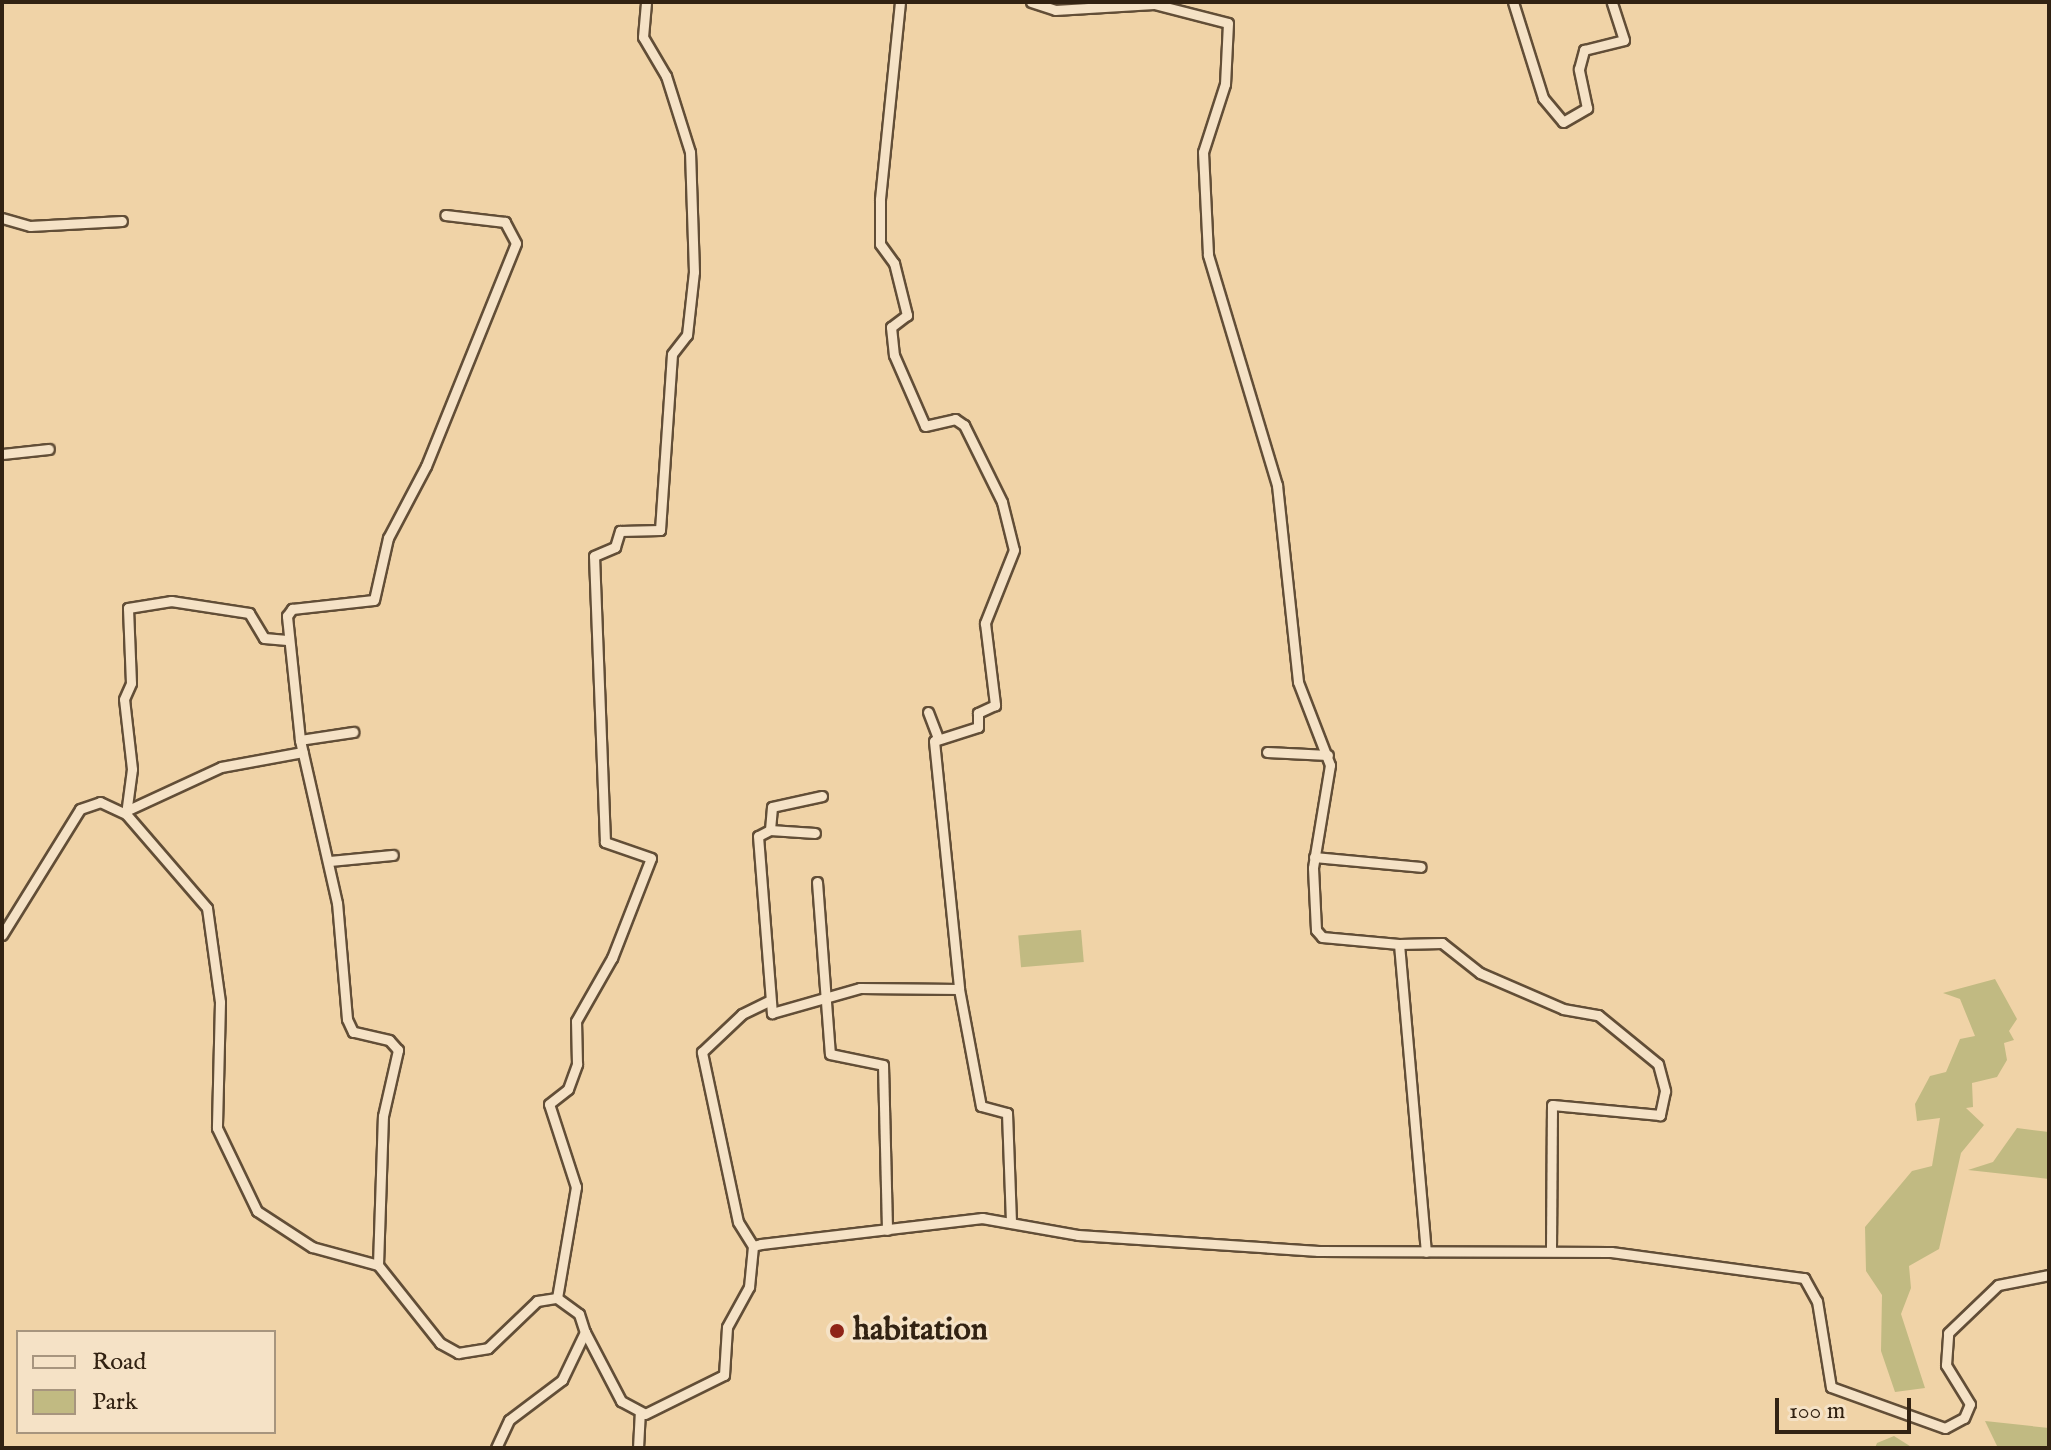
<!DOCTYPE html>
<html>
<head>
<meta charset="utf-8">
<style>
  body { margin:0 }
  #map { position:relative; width:2051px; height:1450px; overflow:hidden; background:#f0d3a7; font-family:"IM FELL English",serif }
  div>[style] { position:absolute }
  .green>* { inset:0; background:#c1ba82; transform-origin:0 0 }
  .roads { filter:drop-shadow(2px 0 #624e37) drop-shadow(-2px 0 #624e37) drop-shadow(0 2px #624e37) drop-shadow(0 -2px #624e37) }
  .street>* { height:9px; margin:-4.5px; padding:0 4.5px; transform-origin:4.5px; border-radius:4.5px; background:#f5e2c6 }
  .dots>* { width:22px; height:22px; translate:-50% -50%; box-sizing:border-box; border:4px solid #f5e2c6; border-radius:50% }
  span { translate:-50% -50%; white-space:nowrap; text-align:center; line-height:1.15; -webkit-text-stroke:6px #f5e2c6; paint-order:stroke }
  .poi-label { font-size:32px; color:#322212; font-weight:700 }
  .left { translate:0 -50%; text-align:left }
  .frame { position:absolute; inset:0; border:4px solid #322212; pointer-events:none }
  .legend { position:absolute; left:16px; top:1330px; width:260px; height:104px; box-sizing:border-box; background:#f5e2c6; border:2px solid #a7957e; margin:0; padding:10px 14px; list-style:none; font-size:24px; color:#322212 }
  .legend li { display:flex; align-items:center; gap:16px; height:40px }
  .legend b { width:40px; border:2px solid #a7957e }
  .scale { position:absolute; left:1775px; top:1398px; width:136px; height:36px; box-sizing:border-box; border:4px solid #322212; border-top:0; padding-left:10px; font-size:24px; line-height:28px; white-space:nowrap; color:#322212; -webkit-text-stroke:6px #f5e2c6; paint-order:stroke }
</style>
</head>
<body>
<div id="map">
  <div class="green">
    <i style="left:1081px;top:930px;width:32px;height:63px;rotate:85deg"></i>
    <i style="clip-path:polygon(1995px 979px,2017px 1019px,2009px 1031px,2014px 1040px,2004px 1043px,2007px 1060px,1997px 1077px,1972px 1083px,1973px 1107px,1966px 1108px,1984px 1125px,1961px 1153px,1939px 1249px,1909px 1266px,1911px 1288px,1901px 1314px,1925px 1388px,1895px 1392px,1881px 1351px,1882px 1295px,1866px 1271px,1865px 1227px,1912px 1171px,1932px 1166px,1940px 1118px,1917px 1121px,1915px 1104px,1930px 1076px,1946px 1072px,1960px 1039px,1975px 1036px,1960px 999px,1943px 993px)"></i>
    <i style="clip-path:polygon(2017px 1128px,2049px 1132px,2049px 1179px,1968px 1170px,1993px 1162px)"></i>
    <i style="clip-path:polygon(1985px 1421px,2049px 1428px,2049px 1448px,1998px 1448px)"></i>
    <i style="clip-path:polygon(1894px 1436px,1913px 1448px,1875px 1448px,1877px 1443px)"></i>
  </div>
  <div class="roads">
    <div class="street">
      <i style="left:900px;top:2px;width:199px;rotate:95.8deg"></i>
      <i style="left:880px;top:200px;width:44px;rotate:90deg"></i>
      <i style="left:880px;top:244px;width:24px;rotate:54deg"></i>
      <i style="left:894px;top:263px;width:54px;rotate:76deg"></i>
      <i style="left:907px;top:315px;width:20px;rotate:143deg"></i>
      <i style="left:891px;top:327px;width:28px;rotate:84deg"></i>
      <i style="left:894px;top:355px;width:77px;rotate:66.4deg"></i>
      <i style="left:925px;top:426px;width:31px;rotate:-13deg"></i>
      <i style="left:955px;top:419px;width:11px;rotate:34deg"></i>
      <i style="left:964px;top:425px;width:86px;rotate:63.7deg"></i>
      <i style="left:1002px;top:502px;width:49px;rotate:76deg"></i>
      <i style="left:1014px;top:550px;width:79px;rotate:111.7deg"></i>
      <i style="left:985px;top:623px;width:83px;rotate:83deg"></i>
      <i style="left:995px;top:705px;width:19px;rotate:155deg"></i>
      <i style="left:978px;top:713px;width:14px;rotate:90deg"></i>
      <i style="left:978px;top:727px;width:46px;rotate:162.3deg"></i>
      <i style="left:934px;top:741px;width:249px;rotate:84.2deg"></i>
      <i style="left:959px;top:989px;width:119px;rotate:79.4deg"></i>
      <i style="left:981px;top:1106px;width:27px;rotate:15deg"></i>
      <i style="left:1007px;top:1113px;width:110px;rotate:87.9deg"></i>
      <i style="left:1031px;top:2px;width:25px;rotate:18deg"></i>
      <i style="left:1055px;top:10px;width:99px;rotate:-3.5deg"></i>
      <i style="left:1154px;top:4px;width:76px;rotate:14.4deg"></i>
      <i style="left:1228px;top:23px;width:61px;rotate:92.8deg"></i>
      <i style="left:1225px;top:84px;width:71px;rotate:107.9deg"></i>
      <i style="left:1203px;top:152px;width:103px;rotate:87.2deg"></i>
      <i style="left:1208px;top:255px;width:240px;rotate:73.3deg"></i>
      <i style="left:1277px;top:485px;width:198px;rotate:83.9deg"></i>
      <i style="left:1298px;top:682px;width:89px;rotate:68.9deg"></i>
      <i style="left:1330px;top:765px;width:104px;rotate:99.4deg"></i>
      <i style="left:1313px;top:868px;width:62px;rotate:87.2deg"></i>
      <i style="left:1316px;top:930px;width:9px;rotate:49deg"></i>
      <i style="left:1322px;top:937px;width:77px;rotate:5.2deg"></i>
      <i style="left:1399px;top:944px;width:309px;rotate:85deg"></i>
      <i style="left:1513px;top:2px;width:101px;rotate:72.6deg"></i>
      <i style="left:1543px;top:98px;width:31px;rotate:50deg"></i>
      <i style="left:1563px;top:122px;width:28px;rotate:-30deg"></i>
      <i style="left:1587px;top:108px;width:40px;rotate:-102deg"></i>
      <i style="left:1579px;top:69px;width:20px;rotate:-75deg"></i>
      <i style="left:1584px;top:50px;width:41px;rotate:-14deg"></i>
      <i style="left:1624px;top:40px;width:40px;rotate:-108deg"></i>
      <i style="left:2px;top:218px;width:29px;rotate:16deg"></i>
      <i style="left:30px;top:226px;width:92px;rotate:-3.1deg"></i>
      <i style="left:2px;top:454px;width:47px;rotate:-6.1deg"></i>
      <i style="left:928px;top:712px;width:25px;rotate:69deg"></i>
      <i style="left:300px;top:740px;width:54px;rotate:-8.6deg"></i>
      <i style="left:1267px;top:752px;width:61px;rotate:2.8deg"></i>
      <i style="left:822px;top:796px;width:51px;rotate:167.6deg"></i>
      <i style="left:772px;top:807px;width:23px;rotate:95deg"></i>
      <i style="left:770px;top:830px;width:13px;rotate:153deg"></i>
      <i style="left:758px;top:836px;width:178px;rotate:85.5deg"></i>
      <i style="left:772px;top:1013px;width:91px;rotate:-15.9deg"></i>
      <i style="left:860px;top:988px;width:99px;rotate:0.6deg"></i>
      <i style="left:128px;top:810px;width:102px;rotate:-24.8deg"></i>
      <i style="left:221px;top:767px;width:83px;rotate:-10.4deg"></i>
      <i style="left:126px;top:814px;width:45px;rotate:-82.4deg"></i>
      <i style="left:132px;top:769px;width:70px;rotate:-96.5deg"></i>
      <i style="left:124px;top:699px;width:17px;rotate:-66deg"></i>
      <i style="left:131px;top:683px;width:75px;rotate:-92.3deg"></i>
      <i style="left:128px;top:608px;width:44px;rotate:-9.2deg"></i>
      <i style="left:171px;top:601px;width:79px;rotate:8.7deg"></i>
      <i style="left:249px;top:613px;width:29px;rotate:59deg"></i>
      <i style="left:264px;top:638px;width:23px;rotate:5deg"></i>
      <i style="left:770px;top:830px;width:45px;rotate:3.8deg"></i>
      <i style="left:1314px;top:857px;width:107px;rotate:5.3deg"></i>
      <i style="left:329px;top:861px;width:64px;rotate:-5.4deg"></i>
      <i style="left:817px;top:882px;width:172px;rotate:85.7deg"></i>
      <i style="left:830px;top:1054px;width:54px;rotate:11.7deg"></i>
      <i style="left:883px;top:1065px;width:165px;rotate:88.6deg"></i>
      <i style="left:2px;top:935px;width:148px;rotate:-58.2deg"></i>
      <i style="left:80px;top:809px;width:21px;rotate:-19deg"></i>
      <i style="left:100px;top:802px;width:29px;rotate:25deg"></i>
      <i style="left:126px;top:814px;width:124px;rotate:49.2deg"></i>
      <i style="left:207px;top:908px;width:95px;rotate:82.1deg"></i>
      <i style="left:220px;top:1002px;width:126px;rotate:91.4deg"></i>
      <i style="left:217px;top:1128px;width:92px;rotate:64.3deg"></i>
      <i style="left:257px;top:1211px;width:66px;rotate:33.2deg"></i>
      <i style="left:312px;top:1247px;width:68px;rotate:15.3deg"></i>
      <i style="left:378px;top:1265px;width:100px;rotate:51.5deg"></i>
      <i style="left:440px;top:1343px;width:21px;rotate:29deg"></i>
      <i style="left:458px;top:1353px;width:30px;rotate:-9deg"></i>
      <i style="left:488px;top:1348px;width:68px;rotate:-43.8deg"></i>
      <i style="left:537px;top:1301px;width:20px;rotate:-9deg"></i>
      <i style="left:557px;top:1298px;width:27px;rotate:36deg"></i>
      <i style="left:579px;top:1314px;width:19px;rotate:72deg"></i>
      <i style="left:585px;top:1332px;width:53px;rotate:115.6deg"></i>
      <i style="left:562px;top:1380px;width:66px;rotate:143deg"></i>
      <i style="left:509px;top:1420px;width:31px;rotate:115deg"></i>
      <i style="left:1399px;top:944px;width:43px;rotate:-1.3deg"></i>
      <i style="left:1442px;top:943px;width:48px;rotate:38.3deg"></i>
      <i style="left:1480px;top:973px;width:90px;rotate:23.4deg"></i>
      <i style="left:1563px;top:1009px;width:36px;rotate:10deg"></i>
      <i style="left:1598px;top:1015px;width:77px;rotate:39.2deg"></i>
      <i style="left:1658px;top:1064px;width:28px;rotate:75deg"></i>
      <i style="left:1665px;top:1091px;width:25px;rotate:102deg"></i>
      <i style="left:1660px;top:1115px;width:108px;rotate:-174.7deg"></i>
      <i style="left:1552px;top:1105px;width:144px;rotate:90.4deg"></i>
      <i style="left:753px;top:1246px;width:28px;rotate:-122deg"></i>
      <i style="left:738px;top:1222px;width:174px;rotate:-102deg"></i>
      <i style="left:702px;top:1052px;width:55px;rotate:-43.5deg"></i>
      <i style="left:742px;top:1014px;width:30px;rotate:-26deg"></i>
      <i style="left:378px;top:1265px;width:149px;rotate:-88.1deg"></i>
      <i style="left:383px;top:1116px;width:68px;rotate:-77.2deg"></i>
      <i style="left:398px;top:1050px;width:13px;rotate:-132deg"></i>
      <i style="left:389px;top:1040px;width:37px;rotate:-167deg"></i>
      <i style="left:353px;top:1032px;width:14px;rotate:-115deg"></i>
      <i style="left:347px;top:1019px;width:116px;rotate:-94.9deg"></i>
      <i style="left:337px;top:903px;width:167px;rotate:-102.8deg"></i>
      <i style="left:300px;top:740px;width:125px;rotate:-96deg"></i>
      <i style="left:287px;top:616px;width:9px;rotate:-54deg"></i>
      <i style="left:292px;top:609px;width:82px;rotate:-6.3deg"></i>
      <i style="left:374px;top:600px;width:64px;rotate:-77.3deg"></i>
      <i style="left:388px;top:538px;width:81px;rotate:-62.2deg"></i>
      <i style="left:426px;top:466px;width:240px;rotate:-68deg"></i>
      <i style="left:516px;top:243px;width:24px;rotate:-118deg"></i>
      <i style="left:505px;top:222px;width:60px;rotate:-173.3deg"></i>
      <i style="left:557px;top:1298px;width:113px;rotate:-80.3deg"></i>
      <i style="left:576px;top:1187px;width:87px;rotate:-108deg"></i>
      <i style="left:549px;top:1104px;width:24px;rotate:-38deg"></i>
      <i style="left:568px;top:1089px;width:27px;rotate:-70deg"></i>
      <i style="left:577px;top:1064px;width:43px;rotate:-91.3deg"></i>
      <i style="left:576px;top:1021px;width:73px;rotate:-60.3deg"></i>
      <i style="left:612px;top:958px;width:107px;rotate:-68.7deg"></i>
      <i style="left:651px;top:858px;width:49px;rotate:-160.8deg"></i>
      <i style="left:605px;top:842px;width:286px;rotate:-92.2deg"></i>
      <i style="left:594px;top:556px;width:23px;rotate:-23deg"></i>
      <i style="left:615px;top:547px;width:17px;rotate:-73deg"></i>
      <i style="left:620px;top:531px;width:40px;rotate:-1.4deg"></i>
      <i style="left:660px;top:530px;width:176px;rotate:-86.1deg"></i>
      <i style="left:672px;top:354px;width:24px;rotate:-52deg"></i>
      <i style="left:687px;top:335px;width:63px;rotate:-83.7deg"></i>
      <i style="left:694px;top:272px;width:120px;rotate:-91.9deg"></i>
      <i style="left:690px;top:152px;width:80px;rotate:-107.5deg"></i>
      <i style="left:666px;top:76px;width:45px;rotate:-120.5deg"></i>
      <i style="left:643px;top:37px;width:35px;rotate:-85deg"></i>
      <i style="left:585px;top:1332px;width:78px;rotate:62.4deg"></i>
      <i style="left:621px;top:1401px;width:27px;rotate:28deg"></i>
      <i style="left:645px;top:1414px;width:88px;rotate:-26.3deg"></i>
      <i style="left:724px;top:1375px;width:48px;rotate:-86.4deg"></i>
      <i style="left:727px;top:1327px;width:46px;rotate:-61.2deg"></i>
      <i style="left:749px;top:1287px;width:41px;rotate:-84.4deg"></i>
      <i style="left:753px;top:1246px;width:8px;rotate:-14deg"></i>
      <i style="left:761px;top:1244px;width:223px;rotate:-6.7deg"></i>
      <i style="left:982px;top:1218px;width:97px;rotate:10deg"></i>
      <i style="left:1078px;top:1235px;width:241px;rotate:3.8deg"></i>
      <i style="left:1318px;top:1251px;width:293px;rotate:0.2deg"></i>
      <i style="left:1611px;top:1252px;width:195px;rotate:7.7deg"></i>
      <i style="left:1804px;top:1278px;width:26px;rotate:61deg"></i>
      <i style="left:1817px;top:1301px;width:87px;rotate:80.8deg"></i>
      <i style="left:1831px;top:1387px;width:121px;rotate:19.8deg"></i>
      <i style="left:1945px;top:1428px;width:21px;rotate:-28deg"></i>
      <i style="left:1964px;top:1418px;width:15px;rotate:-67deg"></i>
      <i style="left:1970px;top:1404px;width:46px;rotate:-121.6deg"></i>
      <i style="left:1946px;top:1365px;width:32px;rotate:-86deg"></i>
      <i style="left:1948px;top:1333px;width:69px;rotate:-43.8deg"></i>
      <i style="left:1998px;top:1285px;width:52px;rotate:-11.1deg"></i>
      <i style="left:638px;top:1448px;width:34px;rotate:-87deg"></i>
    </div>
  </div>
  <div class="dots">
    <i style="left:837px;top:1331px;background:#8f2418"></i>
  </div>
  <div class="poi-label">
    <span class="left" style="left:853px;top:1331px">habitation</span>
  </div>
  <div class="frame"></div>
  <ul class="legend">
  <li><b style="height:10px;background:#f5e2c6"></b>Road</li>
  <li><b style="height:22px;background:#c1ba82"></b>Park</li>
  </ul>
  <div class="scale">100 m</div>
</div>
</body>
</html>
